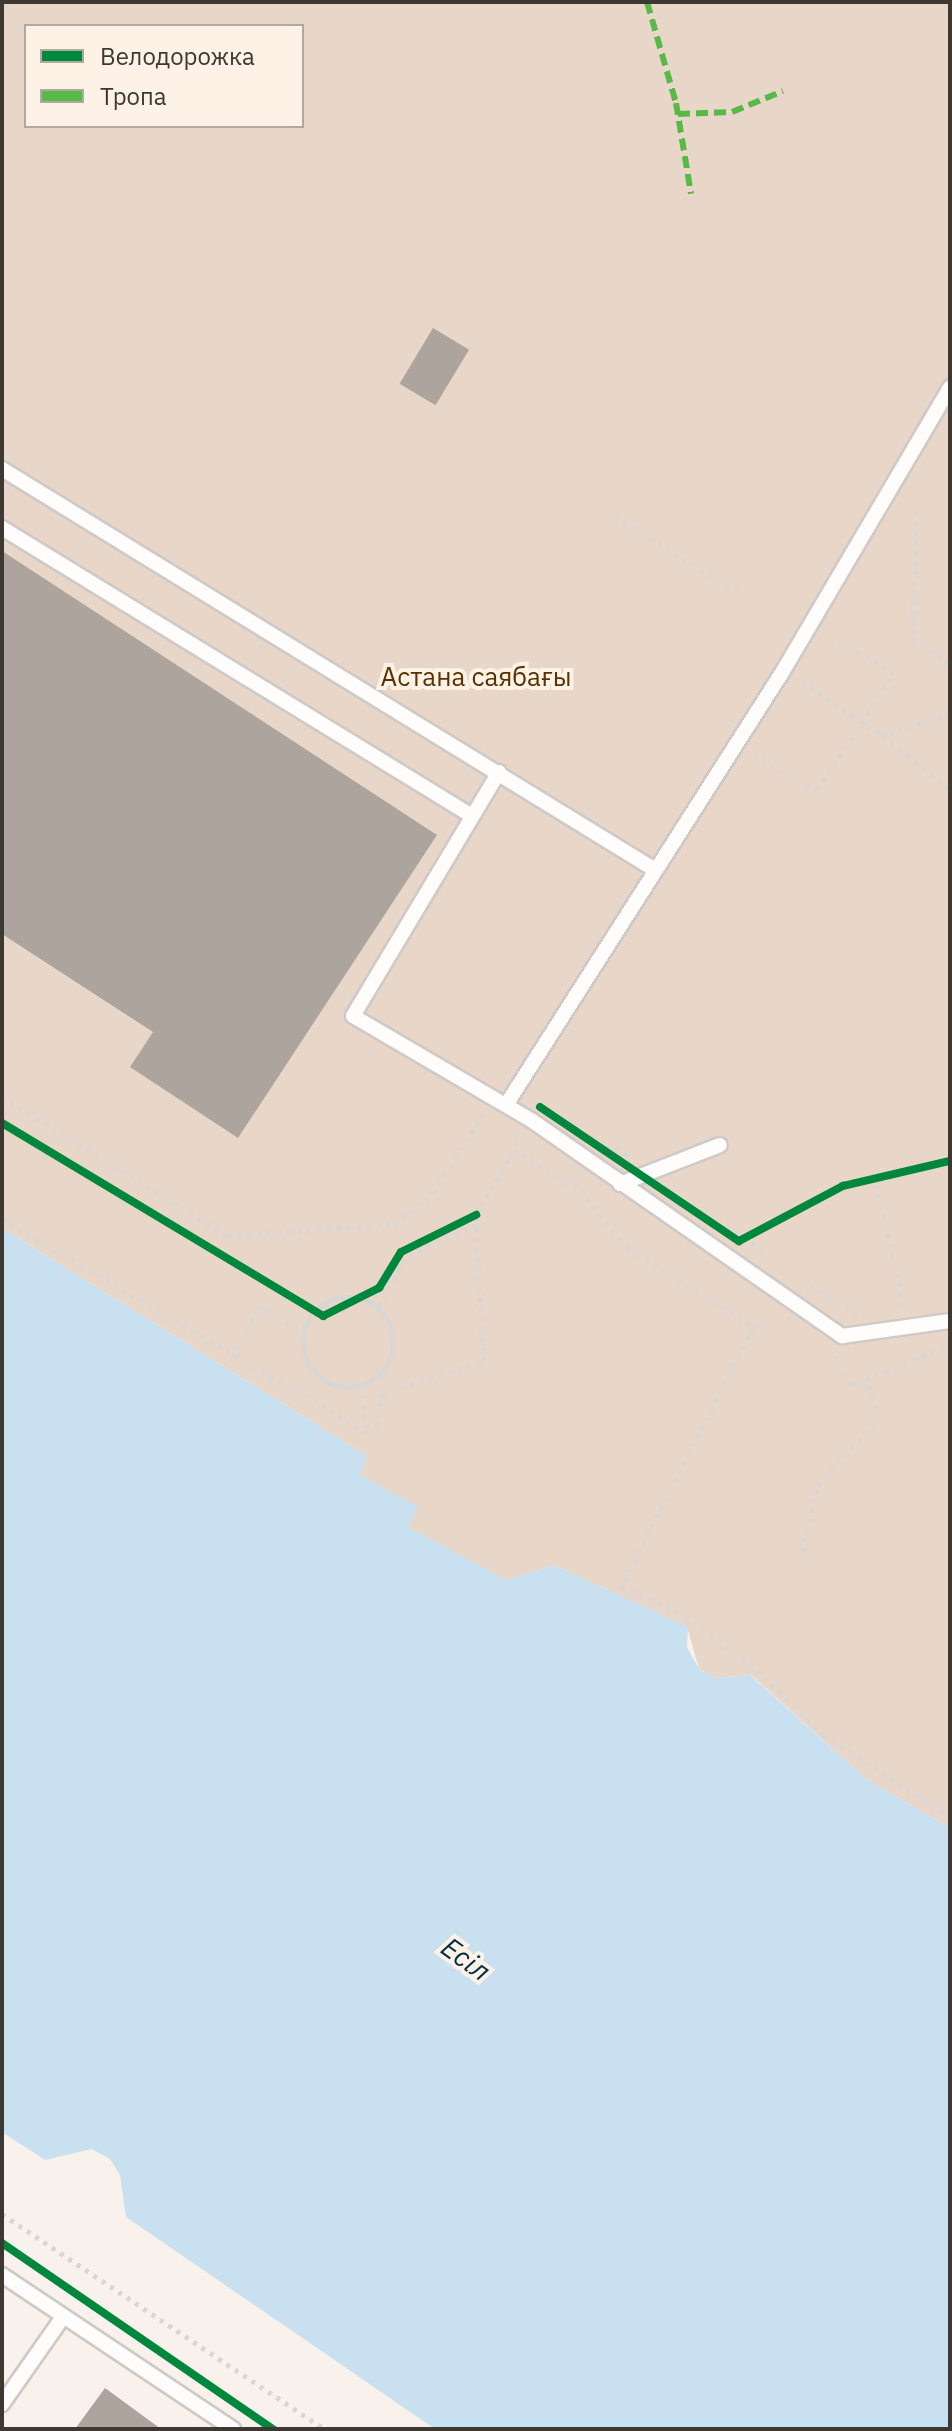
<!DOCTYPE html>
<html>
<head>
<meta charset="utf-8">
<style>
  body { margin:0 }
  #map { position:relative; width:952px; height:2431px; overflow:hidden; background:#f9f2ec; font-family:"IBM Plex Sans",sans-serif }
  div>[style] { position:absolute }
  .green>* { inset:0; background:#e8d7c8 }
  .water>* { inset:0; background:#c9e0f0 }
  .building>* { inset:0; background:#ada49d; transform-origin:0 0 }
  .path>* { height:5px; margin-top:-2.5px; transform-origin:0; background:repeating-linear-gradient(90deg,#d9d6d4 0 4px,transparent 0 10px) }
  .path>.ring { margin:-2.5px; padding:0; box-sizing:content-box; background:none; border:5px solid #d9d6d4; border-radius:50% }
  .roads { filter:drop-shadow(2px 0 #d0cac6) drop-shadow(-2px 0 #d0cac6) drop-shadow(0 2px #d0cac6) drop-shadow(0 -2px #d0cac6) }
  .service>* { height:14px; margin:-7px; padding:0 7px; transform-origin:7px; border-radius:7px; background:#fefdfc }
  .quiet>* { height:6px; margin-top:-3px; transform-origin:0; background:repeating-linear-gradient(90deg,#58b947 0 12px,transparent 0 18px) }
  .cycleway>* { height:8px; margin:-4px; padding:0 4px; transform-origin:4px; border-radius:4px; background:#00873e }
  span { translate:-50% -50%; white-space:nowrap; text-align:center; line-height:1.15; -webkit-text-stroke:8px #fef2e7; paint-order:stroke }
  .park-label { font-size:26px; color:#593200 }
  .water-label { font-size:28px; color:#002d45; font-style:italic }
  .frame { position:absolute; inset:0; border:4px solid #3e3833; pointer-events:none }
  .legend { position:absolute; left:24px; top:24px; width:280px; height:104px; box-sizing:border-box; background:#fef2e7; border:2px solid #b1a89f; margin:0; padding:10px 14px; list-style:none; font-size:24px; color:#3e3833 }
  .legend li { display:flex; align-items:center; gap:16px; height:40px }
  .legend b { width:40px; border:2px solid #b1a89f }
</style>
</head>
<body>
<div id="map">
  <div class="green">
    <i style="clip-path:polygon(evenodd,2px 2px,950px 2px,950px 1828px,866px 1779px,751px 1675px,715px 1678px,699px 1669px,687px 1627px,554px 1565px,506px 1581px,407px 1527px,359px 1474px,367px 1456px,2px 1228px,2px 2px,26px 26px,302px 26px,302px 126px,26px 126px,26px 26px)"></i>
  </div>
  <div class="water">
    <i style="clip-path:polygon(2px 1228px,367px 1456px,360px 1475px,418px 1507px,408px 1527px,506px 1580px,554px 1565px,688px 1627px,687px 1647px,699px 1669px,715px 1678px,750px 1675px,866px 1779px,950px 1828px,950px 2429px,435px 2429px,126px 2217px,120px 2175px,110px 2159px,92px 2149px,45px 2160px,2px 2132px)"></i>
  </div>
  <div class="building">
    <i style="left:433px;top:328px;width:42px;height:65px;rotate:31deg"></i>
    <i style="clip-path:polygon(2px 551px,437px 835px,238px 1138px,130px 1067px,153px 1032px,2px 934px)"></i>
    <i style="clip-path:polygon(105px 2388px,161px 2429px,75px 2429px)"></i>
  </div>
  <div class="path">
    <i style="left:917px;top:511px;width:128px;rotate:92.2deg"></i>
    <i style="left:912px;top:639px;width:46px;rotate:34.4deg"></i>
    <i style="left:615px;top:517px;width:146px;rotate:31.3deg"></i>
    <i style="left:801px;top:682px;width:98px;rotate:33.4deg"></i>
    <i style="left:950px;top:713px;width:71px;rotate:161.1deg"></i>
    <i style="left:883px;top:736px;width:87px;rotate:39.4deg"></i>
    <i style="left:754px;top:755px;width:72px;rotate:29.1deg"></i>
    <i style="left:817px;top:790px;width:139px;rotate:-56.4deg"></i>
    <i style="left:894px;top:674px;width:70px;rotate:-149deg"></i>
    <i style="left:2px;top:1097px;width:264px;rotate:31.7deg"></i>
    <i style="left:227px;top:1236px;width:166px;rotate:-4.1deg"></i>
    <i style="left:393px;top:1224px;width:51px;rotate:-37.1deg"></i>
    <i style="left:434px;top:1193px;width:92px;rotate:-58.4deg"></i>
    <i style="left:616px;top:1147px;width:18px;rotate:38deg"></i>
    <i style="left:514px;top:1149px;width:78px;rotate:32.5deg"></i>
    <i style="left:580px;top:1191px;width:75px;rotate:49.9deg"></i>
    <i style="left:628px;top:1248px;width:148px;rotate:32.3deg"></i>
    <i style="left:753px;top:1327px;width:292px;rotate:116.9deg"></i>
    <i style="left:621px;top:1587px;width:70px;rotate:24.4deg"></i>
    <i style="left:685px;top:1616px;width:90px;rotate:36.9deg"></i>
    <i style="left:757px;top:1670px;width:93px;rotate:44.6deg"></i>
    <i style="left:823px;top:1735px;width:151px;rotate:32.8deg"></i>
    <i style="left:875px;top:1175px;width:137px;rotate:77.8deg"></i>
    <i style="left:2px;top:1219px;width:431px;rotate:30.3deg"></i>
    <i style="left:374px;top:1436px;width:43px;rotate:-79.2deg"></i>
    <i style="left:382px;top:1394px;width:106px;rotate:-18.1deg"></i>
    <i style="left:483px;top:1361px;width:146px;rotate:-92.7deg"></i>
    <i style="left:476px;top:1215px;width:89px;rotate:-59.7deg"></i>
    <i style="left:726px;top:1226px;width:50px;rotate:34.3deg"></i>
    <i style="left:811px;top:1285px;width:54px;rotate:31.3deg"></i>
    <i class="ring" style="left:303px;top:1297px;width:85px;height:85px"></i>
    <i style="left:378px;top:1306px;width:60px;rotate:-58.7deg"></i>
    <i style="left:409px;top:1255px;width:73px;rotate:-24.1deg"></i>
    <i style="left:753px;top:1327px;width:19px;rotate:-47deg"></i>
    <i style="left:232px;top:1357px;width:57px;rotate:-61.6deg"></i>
    <i style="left:259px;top:1307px;width:51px;rotate:29.1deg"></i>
    <i style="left:866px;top:1379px;width:90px;rotate:-21.4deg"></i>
    <i style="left:361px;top:1385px;width:48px;rotate:81.5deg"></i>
    <i style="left:800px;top:1561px;width:77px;rotate:-76.5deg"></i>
    <i style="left:818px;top:1486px;width:91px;rotate:-48.1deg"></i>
    <i style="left:879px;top:1418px;width:41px;rotate:-108.4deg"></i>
    <i style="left:866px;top:1379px;width:16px;rotate:158deg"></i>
    <i style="left:851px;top:1385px;width:33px;rotate:-117deg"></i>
    <i style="left:2px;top:2214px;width:387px;rotate:33.7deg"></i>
  </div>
  <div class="roads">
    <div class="service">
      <i style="left:2px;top:469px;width:766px;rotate:31.55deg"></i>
      <i style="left:2px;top:528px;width:551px;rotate:31.5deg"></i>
      <i style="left:499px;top:772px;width:284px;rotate:120.9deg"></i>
      <i style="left:353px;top:1016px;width:206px;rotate:30.3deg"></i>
      <i style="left:531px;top:1120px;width:379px;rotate:34.8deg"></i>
      <i style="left:842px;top:1336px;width:109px;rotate:-7.9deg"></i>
      <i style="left:506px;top:1105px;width:515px;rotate:-57.45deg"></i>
      <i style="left:783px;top:671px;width:329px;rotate:-59.5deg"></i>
      <i style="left:620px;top:1184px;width:107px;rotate:-21.3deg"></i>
      <i style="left:2px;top:2275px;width:278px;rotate:33.7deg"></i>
      <i style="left:2px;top:2404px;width:106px;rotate:-55deg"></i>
    </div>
  </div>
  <div class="quiet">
    <i style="left:647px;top:2px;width:105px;rotate:74deg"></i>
    <i style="left:676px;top:103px;width:92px;rotate:80.6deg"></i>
    <i style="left:678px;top:114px;width:54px;rotate:-2.1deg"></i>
    <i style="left:732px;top:112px;width:55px;rotate:-22.4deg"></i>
  </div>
  <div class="cycleway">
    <i style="left:540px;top:1107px;width:240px;rotate:34deg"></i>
    <i style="left:739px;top:1241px;width:118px;rotate:-27.9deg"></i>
    <i style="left:843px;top:1186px;width:110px;rotate:-13.2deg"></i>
    <i style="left:2px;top:1123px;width:375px;rotate:31deg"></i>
    <i style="left:323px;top:1316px;width:63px;rotate:-26.6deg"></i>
    <i style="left:379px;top:1288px;width:42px;rotate:-58.6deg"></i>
    <i style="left:401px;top:1252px;width:84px;rotate:-26.3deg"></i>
    <i style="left:2px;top:2243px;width:329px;rotate:34.5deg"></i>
  </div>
  <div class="park-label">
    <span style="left:476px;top:677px">Астана саябағы</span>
  </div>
  <div class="water-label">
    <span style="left:466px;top:1959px;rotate:36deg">Есіл</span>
  </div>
  <div class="frame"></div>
  <ul class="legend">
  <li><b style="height:10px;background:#00873e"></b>Велодорожка</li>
  <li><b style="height:10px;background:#58b947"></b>Тропа</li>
  </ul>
</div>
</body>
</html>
